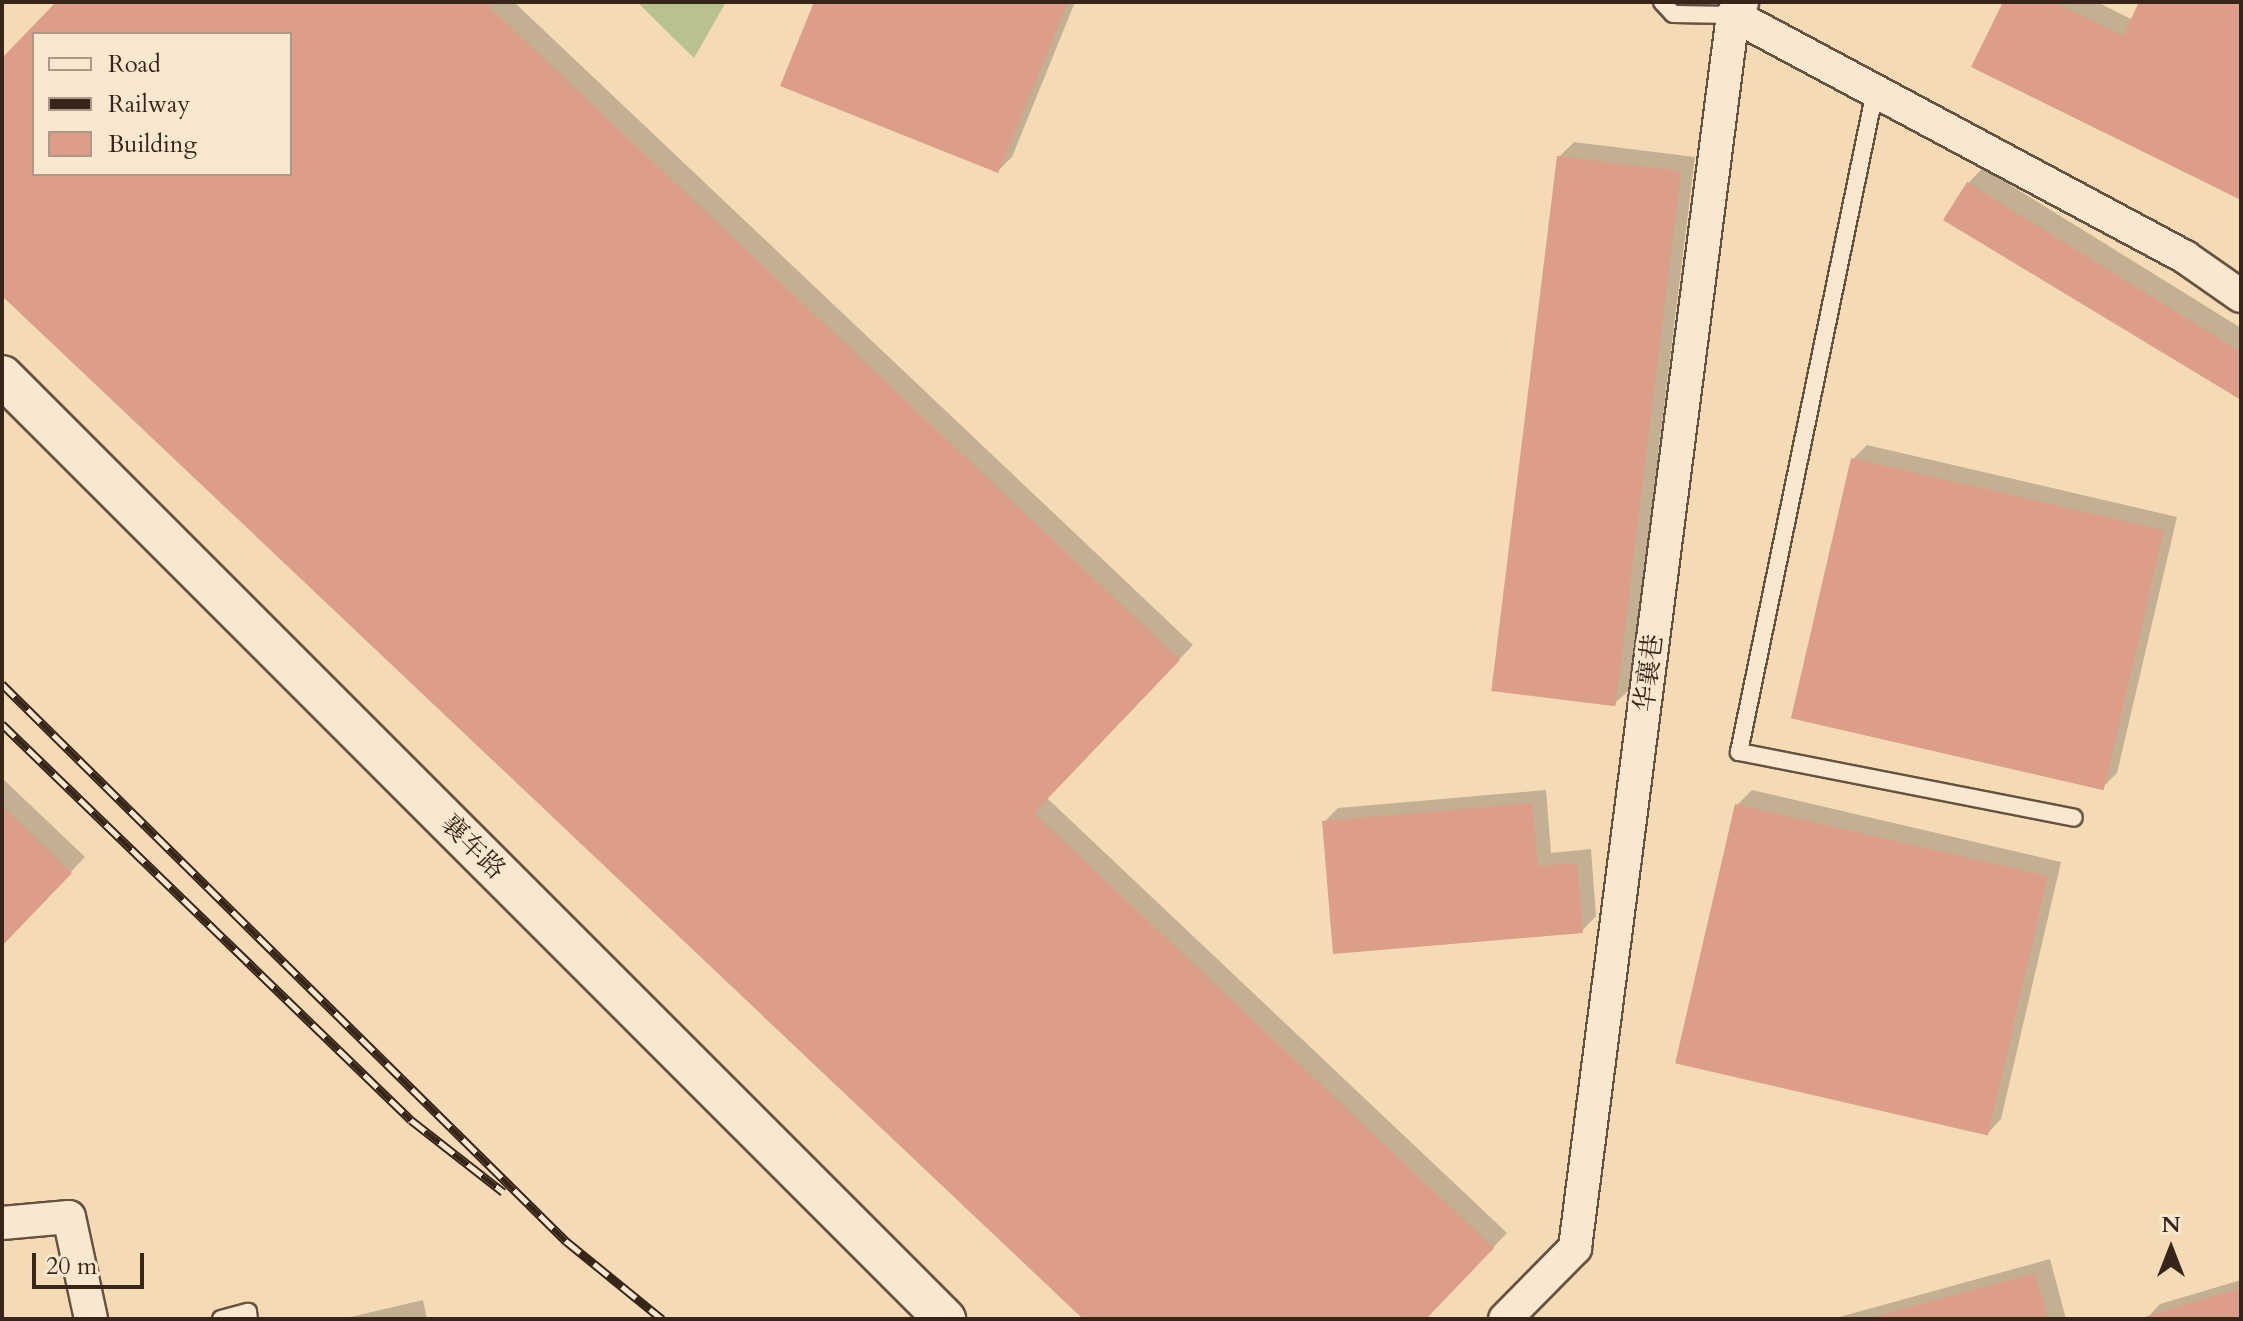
<!DOCTYPE html>
<html>
<head>
<meta charset="utf-8">
<style>
  body { margin:0 }
  #map { position:relative; width:2243px; height:1321px; overflow:hidden; background:#f4dbb6; font-family:Cardo,"Noto Serif SC",serif }
  div>[style] { position:absolute }
  .green>* { inset:0; background:#b8c190 }
  .shadow>* { inset:0; background:#0003 }
  .building>* { inset:0; background:#dc9e89; transform-origin:0 0 }
  .roads { filter:drop-shadow(2px 0 #665240) drop-shadow(-2px 0 #665240) drop-shadow(0 2px #665240) drop-shadow(0 -2px #665240) }
  .service>* { height:16px; margin:-8px; padding:0 8px; transform-origin:8px; border-radius:8px; background:#f8e8d0 }
  .minor>* { height:32px; margin:-16px; padding:0 16px; transform-origin:16px; border-radius:16px; background:#f8e8d0 }
  .tertiary>* { height:40px; margin:-20px; padding:0 20px; transform-origin:20px; border-radius:20px; background:#f8e8d0 }
  .rail>* { height:9px; margin-top:-4.5px; transform-origin:0; background:repeating-linear-gradient(90deg,#f8e8d0 0 18px,#372519 0 36px); box-sizing:border-box; border-block:2px solid #372519 }
  span { translate:-50% -50%; white-space:nowrap; text-align:center; line-height:1.15; -webkit-text-stroke:6px #f8e8d0; paint-order:stroke }
  .street-label { font-size:26px; color:#372519 }
  .frame { position:absolute; inset:0; border:4px solid #372519; pointer-events:none }
  .legend { position:absolute; left:32px; top:32px; width:260px; height:144px; box-sizing:border-box; background:#f8e8d0; border:2px solid #ab9a87; margin:0; padding:10px 14px; list-style:none; font-size:24px; color:#372519 }
  .legend li { display:flex; align-items:center; gap:16px; height:40px }
  .legend b { width:40px; border:2px solid #ab9a87 }
  .north { position:absolute; left:2131px; top:1209px; width:80px; height:80px; -webkit-text-stroke:6px #f8e8d0; paint-order:stroke; rotate:0deg; font-size:22px; font-weight:700; line-height:32px; text-align:center; color:#372519 }
  .north::after { content:''; display:block; margin:auto; width:28px; height:36px; background:#372519; clip-path:polygon(50% 0,100% 100%,50% 72%,0 100%) }
  .scale { position:absolute; left:32px; top:1253px; width:112px; height:36px; box-sizing:border-box; border:4px solid #372519; border-top:0; padding-left:10px; font-size:24px; line-height:28px; white-space:nowrap; color:#372519; -webkit-text-stroke:6px #f8e8d0; paint-order:stroke }
</style>
</head>
<body>
<div id="map">
  <div class="green">
    <i style="clip-path:polygon(637px 2px,726px 2px,694px 58px)"></i>
  </div>
  <div class="shadow">
    <i style="clip-path:polygon(evenodd,59px 2px,514px 2px,1193px 645px,1047px 798px,1507px 1233px,1424px 1319px,1086px 1319px,2px 293px,2px 61px,59px 2px,34px 34px,290px 34px,290px 174px,34px 174px,34px 34px)"></i>
    <i style="clip-path:polygon(816px 2px,1075px 2px,1012px 157px,998px 171px)"></i>
    <i style="clip-path:polygon(2006px 2px,2097px 2px,2133px 20px,2142px 2px,2241px 2px,2241px 198px)"></i>
    <i style="clip-path:polygon(1574px 142px,1695px 157px,1629px 690px,1614px 704px,1559px 157px)"></i>
    <i style="clip-path:polygon(1983px 168px,2241px 328px,2241px 398px,1968px 183px)"></i>
    <i style="clip-path:polygon(1867px 445px,2177px 517px,2117px 773px,2102px 788px,1853px 459px)"></i>
    <i style="clip-path:polygon(2px 778px,85px 857px,2px 944px)"></i>
    <i style="clip-path:polygon(1546px 790px,1551px 853px,1591px 849px,1596px 916px,1582px 931px,1324px 822px,1338px 808px)"></i>
    <i style="clip-path:polygon(1752px 790px,2061px 862px,2001px 1119px,1987px 1134px,1737px 805px)"></i>
    <i style="clip-path:polygon(2050px 1259px,2066px 1319px,1832px 1319px)"></i>
    <i style="clip-path:polygon(2241px 1280px,2241px 1319px,2146px 1319px,2160px 1304px)"></i>
    <i style="clip-path:polygon(423px 1300px,427px 1319px,342px 1319px)"></i>
  </div>
  <div class="building">
    <i style="clip-path:polygon(evenodd,56px 2px,484px 2px,1180px 660px,1034px 813px,1494px 1248px,1426px 1319px,1083px 1319px,2px 296px,2px 58px,56px 2px,34px 34px,290px 34px,290px 174px,34px 174px,34px 34px)"></i>
    <i style="clip-path:polygon(814px 2px,1068px 2px,998px 173px,780px 86px)"></i>
    <i style="clip-path:polygon(2003px 2px,2054px 2px,2123px 36px,2139px 2px,2241px 2px,2241px 200px,1971px 67px)"></i>
    <i style="left:1557px;top:156px;width:125px;height:539px;rotate:7deg"></i>
    <i style="clip-path:polygon(1967px 182px,2241px 352px,2241px 400px,1943px 220px)"></i>
    <i style="left:1851px;top:458px;width:321px;height:267px;rotate:13deg"></i>
    <i style="clip-path:polygon(1532px 803px,1538px 866px,1577px 863px,1583px 933px,1333px 954px,1322px 821px)"></i>
    <i style="left:1735px;top:804px;width:321px;height:266px;rotate:13deg"></i>
    <i style="clip-path:polygon(2px 806px,72px 873px,2px 946px)"></i>
    <i style="clip-path:polygon(2035px 1273px,2048px 1319px,1870px 1319px,1870px 1318px)"></i>
    <i style="clip-path:polygon(2241px 1288px,2241px 1319px,2141px 1319px,2141px 1318px)"></i>
  </div>
  <div class="roads">
    <div class="service">
      <i style="left:1662px;top:2px;width:16px;rotate:47deg"></i>
      <i style="left:1673px;top:14px;width:60px;rotate:1deg"></i>
      <i style="left:1875px;top:91px;width:675px;rotate:101.63deg"></i>
      <i style="left:1739px;top:752px;width:341px;rotate:11.1deg"></i>
      <i style="left:221px;top:1319px;width:28px;rotate:-15deg"></i>
      <i style="left:248px;top:1312px;width:7px;rotate:82deg"></i>
    </div>
    <div class="minor">
      <i style="left:1733px;top:15px;width:513px;rotate:28.16deg"></i>
      <i style="left:2185px;top:257px;width:68px;rotate:34.9deg"></i>
      <i style="left:2px;top:1223px;width:67px;rotate:-5.1deg"></i>
      <i style="left:69px;top:1217px;width:104px;rotate:77.8deg"></i>
      <i style="left:1505px;top:1319px;width:100px;rotate:-45.4deg"></i>
      <i style="left:1575px;top:1248px;width:1243px;rotate:-82.7deg"></i>
      <i style="left:1733px;top:15px;width:16px;rotate:-55deg"></i>
    </div>
    <div class="tertiary">
      <i style="left:2px;top:376px;width:1334px;rotate:45deg"></i>
    </div>
  </div>
  <div class="rail">
    <i style="left:2px;top:684px;width:793px;rotate:44.64deg"></i>
    <i style="left:566px;top:1241px;width:124px;rotate:39.1deg"></i>
    <i style="left:2px;top:724px;width:569px;rotate:44.07deg"></i>
    <i style="left:411px;top:1120px;width:117px;rotate:38deg"></i>
  </div>
  <div class="street-label">
    <span style="left:1649px;top:673px;rotate:-83deg">华襄巷</span>
    <span style="left:473px;top:847px;rotate:45deg">襄车路</span>
  </div>
  <div class="frame"></div>
  <ul class="legend">
  <li><b style="height:10px;background:#f8e8d0"></b>Road</li>
  <li><b style="height:10px;background:#372519"></b>Railway</li>
  <li><b style="height:22px;background:#dc9e89"></b>Building</li>
  </ul>
  <div class="north">N</div>
  <div class="scale">20 m</div>
</div>
</body>
</html>
